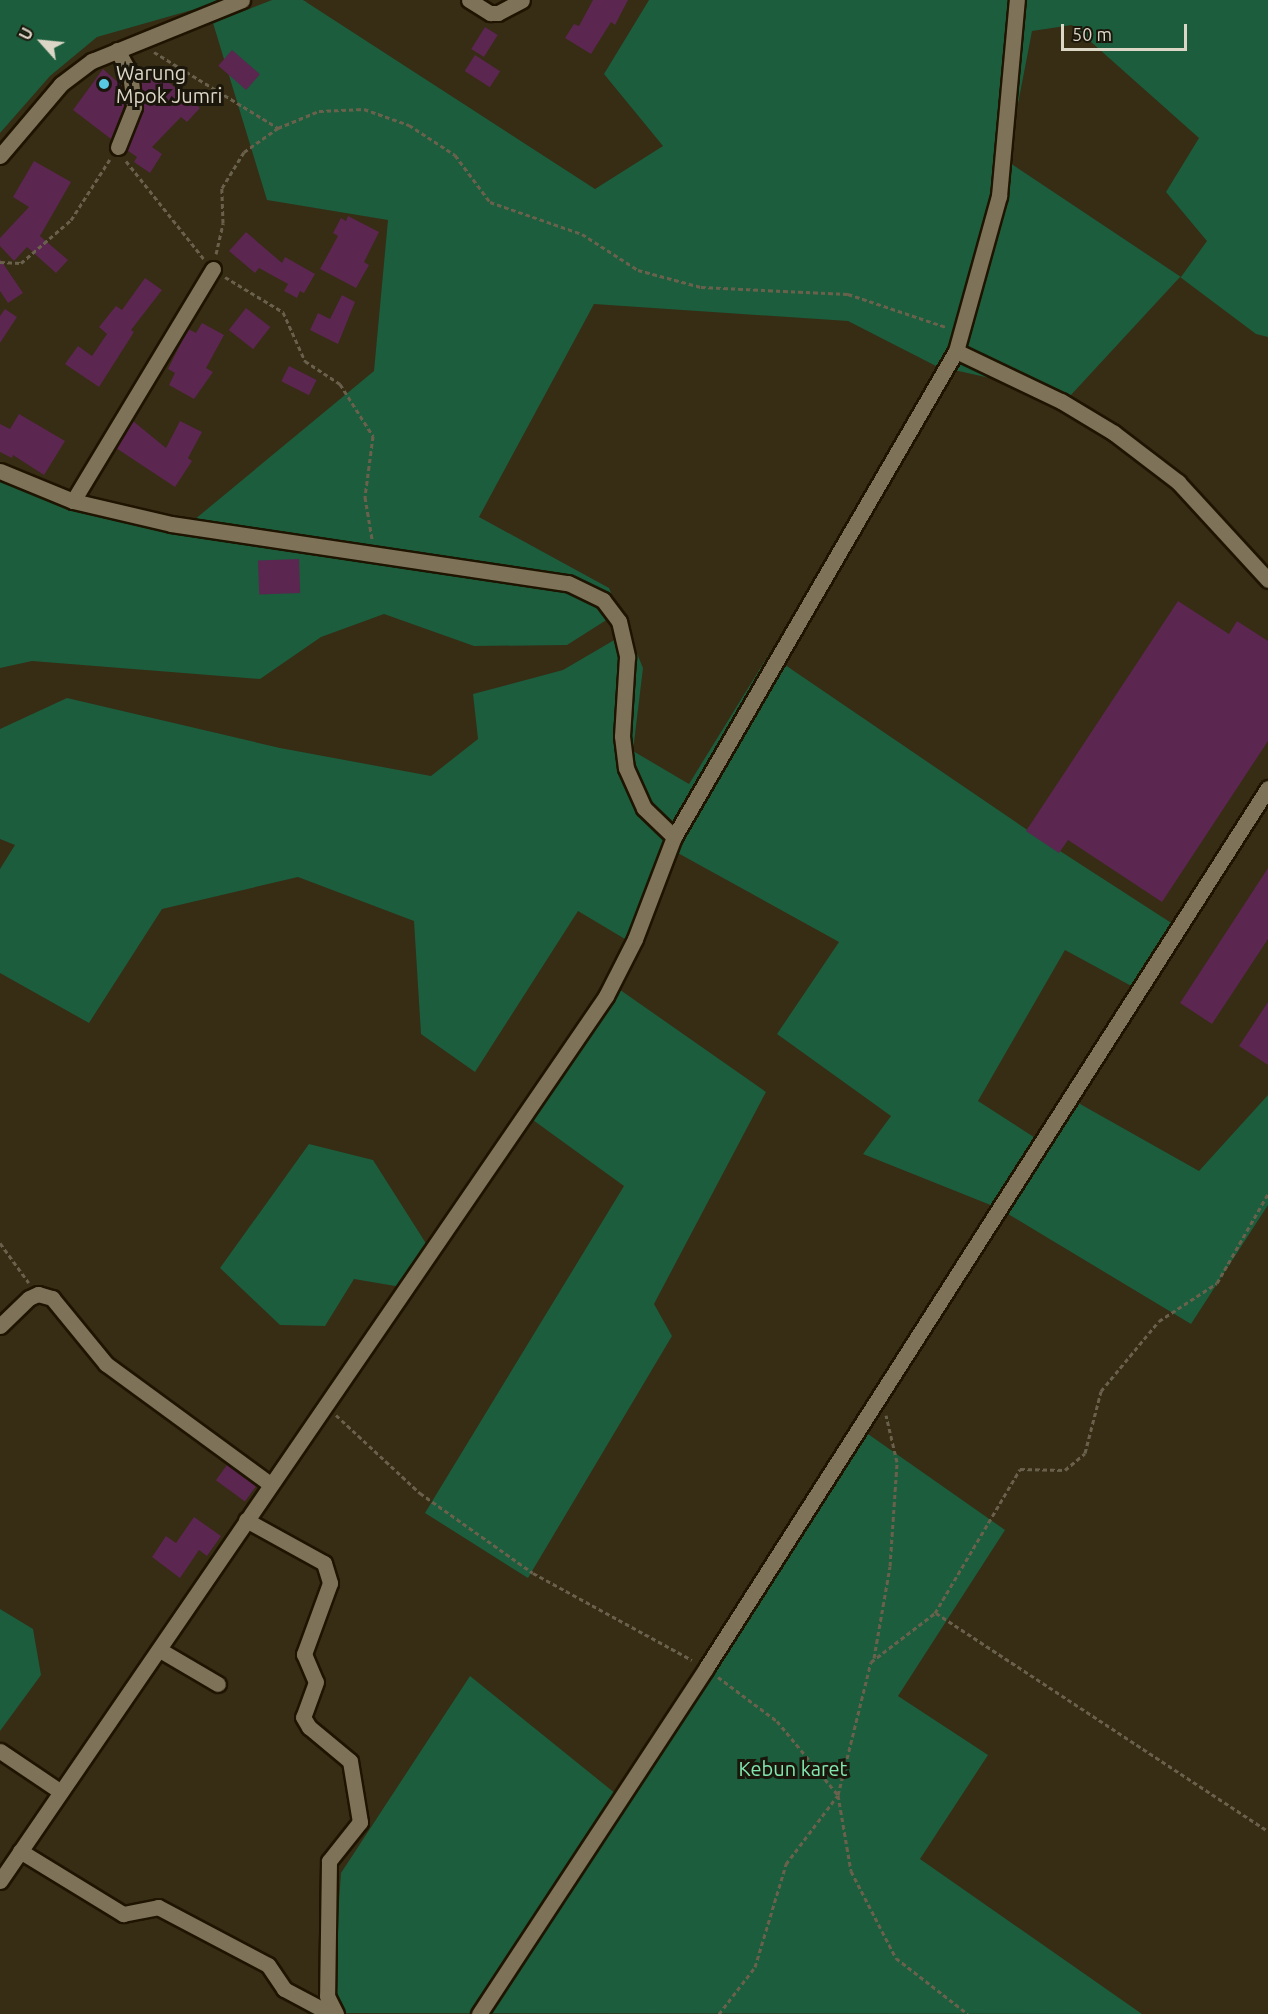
<!DOCTYPE html>
<html>
<head>
<meta charset="utf-8">
<style>
  body { margin:0 }
  #map { position:relative; width:1268px; height:2014px; overflow:hidden; background:#372c14; font-family:Ubuntu,sans-serif }
  div>[style] { position:absolute }
  .green>* { inset:0; background:#1b5d3c }
  .building>* { inset:0; background:#5b2650; transform-origin:0 0 }
  .path>* { height:3px; margin-top:-1.5px; transform-origin:0; background:repeating-linear-gradient(90deg,#6a614c 0 4.5px,transparent 0 7.5px) }
  .roads { filter:drop-shadow(2px 0 #1e1400) drop-shadow(-2px 0 #1e1400) drop-shadow(0 2px #1e1400) drop-shadow(0 -2px #1e1400) }
  .minor>* { height:15px; margin:-7.5px; padding:0 7.5px; transform-origin:7.5px; border-radius:7.5px; background:#7e7258 }
  .dots>* { width:16px; height:16px; translate:-50% -50%; box-sizing:border-box; border:3px solid #1a160b; border-radius:50% }
  span { translate:-50% -50%; white-space:nowrap; text-align:center; line-height:1.15; -webkit-text-stroke:6px #1a160b; paint-order:stroke }
  .poi-label { font-size:20px; color:#dcd6c7 }
  .left { translate:0 -50%; text-align:left }
  .park-label { font-size:20px; color:#82e8af }
  .north { position:absolute; left:12px; top:12px; width:60px; height:60px; -webkit-text-stroke:4px #1a160b; paint-order:stroke; rotate:297deg; font-size:16px; font-weight:700; line-height:24px; text-align:center; color:#dcd6c7 }
  .north::after { content:''; display:block; margin:auto; width:21px; height:27px; background:#dcd6c7; clip-path:polygon(50% 0,100% 100%,50% 72%,0 100%) }
  .scale { position:absolute; left:1061px; top:24px; width:126px; height:27px; box-sizing:border-box; border:3px solid #dcd6c7; border-top:0; padding-left:8px; font-size:18px; line-height:21px; white-space:nowrap; color:#dcd6c7; -webkit-text-stroke:4px #1a160b; paint-order:stroke }
</style>
</head>
<body>
<div id="map">
  <div class="green">
    <i style="clip-path:polygon(0 0,227px 0,97px 37px,50px 76px,0 133px)"></i>
    <i style="clip-path:polygon(evenodd,272px 0,303px 0,595px 189px,663px 146px,604px 74px,649px 0,1268px 0,1268px 337px,1256px 334px,1180px 277px,1070px 396px,936px 366px,848px 321px,594px 304px,479px 517px,609px 588px,619px 612px,567px 645px,474px 646px,384px 614px,321px 637px,260px 679px,32px 661px,0 668px,0 477px,188px 525px,374px 371px,388px 220px,267px 200px,213px 23px,272px 0,1072px 25px,1199px 138px,1166px 192px,1207px 241px,1181px 277px,1007px 161px,1032px 31px,1072px 25px)"></i>
    <i style="clip-path:polygon(628px 632px,643px 668px,633px 751px,689px 784px,769px 654px,1026px 829px,1176px 926px,1135px 988px,1065px 950px,978px 1101px,1043px 1143px,1073px 1100px,1199px 1171px,1268px 1095px,1268px 1205px,1191px 1324px,998px 1208px,863px 1154px,891px 1116px,777px 1034px,839px 942px,676px 852px,635px 945px,578px 911px,475px 1072px,421px 1034px,414px 921px,298px 877px,162px 909px,89px 1023px,0 973px,0 869px,15px 845px,0 839px,0 729px,67px 698px,280px 748px,431px 776px,478px 739px,473px 694px,563px 670px)"></i>
    <i style="clip-path:polygon(616px 987px,766px 1092px,654px 1304px,672px 1336px,528px 1578px,425px 1513px,624px 1186px,526px 1115px)"></i>
    <i style="clip-path:polygon(309px 1144px,373px 1160px,427px 1245px,401px 1287px,354px 1279px,325px 1326px,280px 1325px,220px 1268px)"></i>
    <i style="clip-path:polygon(858px 1427px,1005px 1530px,898px 1696px,988px 1755px,920px 1859px,1142px 2014px,331px 2013px,341px 1873px,470px 1676px,621px 1798px)"></i>
    <i style="clip-path:polygon(0 1609px,33px 1629px,41px 1675px,0 1731px)"></i>
  </div>
  <div class="building">
    <i style="clip-path:polygon(593px 0,628px 0,615px 25px,611px 22px,591px 54px,565px 38px,574px 24px,579px 26px)"></i>
    <i style="left:485px;top:27px;width:15px;height:26px;rotate:32deg"></i>
    <i style="left:232px;top:50px;width:37px;height:21px;rotate:41deg"></i>
    <i style="left:475px;top:55px;width:30px;height:19px;rotate:33deg"></i>
    <i style="clip-path:polygon(150px 67px,200px 108px,187px 122px,181px 117px,152px 147px,162px 154px,150px 173px,134px 162px,137px 157px,127px 150px,143px 110px,140px 77px)"></i>
    <i style="clip-path:polygon(103px 69px,122px 86px,124px 106px,111px 139px,73px 110px)"></i>
    <i style="clip-path:polygon(34px 161px,71px 182px,40px 236px,68px 260px,56px 273px,27px 247px,14px 261px,0 246px,0 238px,29px 207px,13px 197px)"></i>
    <i style="clip-path:polygon(348px 216px,379px 232px,364px 262px,369px 265px,356px 288px,320px 269px,338px 236px,333px 233px,341px 218px,346px 221px)"></i>
    <i style="clip-path:polygon(246px 232px,282px 263px,285px 257px,315px 274px,304px 293px,300px 291px,297px 298px,284px 291px,288px 284px,259px 268px,255px 273px,229px 251px)"></i>
    <i style="clip-path:polygon(0 259px,23px 293px,8px 303px,0 291px)"></i>
    <i style="clip-path:polygon(145px 278px,162px 290px,131px 330px,134px 332px,99px 387px,65px 364px,78px 346px,92px 356px,107px 334px,99px 327px,116px 306px,122px 310px)"></i>
    <i style="clip-path:polygon(342px 295px,355px 302px,338px 344px,310px 330px,318px 313px,330px 319px)"></i>
    <i style="left:246px;top:308px;width:31px;height:28px;rotate:38deg"></i>
    <i style="clip-path:polygon(5px 309px,17px 317px,0 343px,0 316px)"></i>
    <i style="clip-path:polygon(202px 323px,224px 335px,206px 368px,213px 372px,194px 399px,169px 385px,175px 373px,168px 369px,188px 329px,196px 333px)"></i>
    <i style="left:289px;top:366px;width:31px;height:17px;rotate:27deg"></i>
    <i style="clip-path:polygon(19px 414px,65px 441px,44px 475px,13px 455px,12px 458px,0 452px,0 424px,10px 429px)"></i>
    <i style="clip-path:polygon(133px 421px,166px 448px,180px 421px,202px 432px,188px 458px,192px 461px,175px 487px,116px 448px)"></i>
    <i style="left:299px;top:559px;width:34px;height:41px;rotate:88deg"></i>
    <i style="clip-path:polygon(1178px 601px,1229px 634px,1237px 621px,1268px 641px,1268px 741px,1162px 902px,1068px 840px,1059px 853px,1026px 831px)"></i>
    <i style="clip-path:polygon(1268px 868px,1268px 939px,1212px 1024px,1180px 1003px)"></i>
    <i style="clip-path:polygon(1268px 1002px,1268px 1065px,1239px 1046px)"></i>
    <i style="left:227px;top:1465px;width:36px;height:19px;rotate:36deg"></i>
    <i style="clip-path:polygon(194px 1517px,221px 1536px,207px 1556px,199px 1550px,180px 1578px,152px 1557px,166px 1536px,176px 1543px)"></i>
  </div>
  <div class="path">
    <i style="left:154px;top:52px;width:145px;rotate:31.5deg"></i>
    <i style="left:126px;top:161px;width:125px;rotate:51.5deg"></i>
    <i style="left:216px;top:254px;width:32px;rotate:-77deg"></i>
    <i style="left:223px;top:223px;width:35px;rotate:-92deg"></i>
    <i style="left:222px;top:188px;width:42px;rotate:-58.6deg"></i>
    <i style="left:244px;top:152px;width:42px;rotate:-35.2deg"></i>
    <i style="left:278px;top:128px;width:44px;rotate:-22.5deg"></i>
    <i style="left:319px;top:111px;width:45px;rotate:-2.5deg"></i>
    <i style="left:364px;top:109px;width:48px;rotate:19.6deg"></i>
    <i style="left:409px;top:125px;width:55px;rotate:33.1deg"></i>
    <i style="left:455px;top:155px;width:59px;rotate:53.3deg"></i>
    <i style="left:490px;top:202px;width:97px;rotate:19.2deg"></i>
    <i style="left:582px;top:234px;width:67px;rotate:32.7deg"></i>
    <i style="left:638px;top:270px;width:65px;rotate:15.1deg"></i>
    <i style="left:701px;top:287px;width:147px;rotate:2.7deg"></i>
    <i style="left:848px;top:294px;width:103px;rotate:18.6deg"></i>
    <i style="left:0;top:262px;width:21px;rotate:3deg"></i>
    <i style="left:21px;top:263px;width:66px;rotate:-40.7deg"></i>
    <i style="left:71px;top:220px;width:72px;rotate:-57.4deg"></i>
    <i style="left:225px;top:277px;width:68px;rotate:31.1deg"></i>
    <i style="left:283px;top:312px;width:54px;rotate:65.8deg"></i>
    <i style="left:305px;top:361px;width:42px;rotate:33.3deg"></i>
    <i style="left:340px;top:384px;width:62px;rotate:57.6deg"></i>
    <i style="left:373px;top:436px;width:62px;rotate:97.5deg"></i>
    <i style="left:365px;top:497px;width:43px;rotate:80.5deg"></i>
    <i style="left:0;top:1243px;width:49px;rotate:54.1deg"></i>
    <i style="left:336px;top:1415px;width:115px;rotate:42.9deg"></i>
    <i style="left:420px;top:1493px;width:138px;rotate:35.3deg"></i>
    <i style="left:533px;top:1573px;width:181px;rotate:28.7deg"></i>
    <i style="left:936px;top:1613px;width:397px;rotate:33.3deg"></i>
    <i style="left:874px;top:1658px;width:93px;rotate:-80.1deg"></i>
    <i style="left:890px;top:1566px;width:104px;rotate:-86.1deg"></i>
    <i style="left:897px;top:1462px;width:48px;rotate:-103.2deg"></i>
    <i style="left:718px;top:1677px;width:74px;rotate:36.7deg"></i>
    <i style="left:777px;top:1721px;width:96px;rotate:50.5deg"></i>
    <i style="left:838px;top:1795px;width:77px;rotate:80.3deg"></i>
    <i style="left:851px;top:1871px;width:98px;rotate:62.7deg"></i>
    <i style="left:896px;top:1958px;width:91px;rotate:37.9deg"></i>
    <i style="left:719px;top:2014px;width:59px;rotate:-52.5deg"></i>
    <i style="left:755px;top:1967px;width:108px;rotate:-73.2deg"></i>
    <i style="left:786px;top:1864px;width:86px;rotate:-53deg"></i>
    <i style="left:838px;top:1795px;width:137px;rotate:-76.1deg"></i>
    <i style="left:871px;top:1662px;width:81px;rotate:-37.4deg"></i>
    <i style="left:935px;top:1613px;width:167px;rotate:-59.4deg"></i>
    <i style="left:1020px;top:1469px;width:45px;rotate:1.3deg"></i>
    <i style="left:1065px;top:1470px;width:26px;rotate:-40deg"></i>
    <i style="left:1085px;top:1453px;width:64px;rotate:-75.5deg"></i>
    <i style="left:1101px;top:1391px;width:91px;rotate:-50.4deg"></i>
    <i style="left:1159px;top:1321px;width:69px;rotate:-33.2deg"></i>
    <i style="left:1217px;top:1283px;width:103px;rotate:-60.2deg"></i>
  </div>
  <div class="roads">
    <div class="minor">
      <i style="left:469px;top:0;width:25px;rotate:32deg"></i>
      <i style="left:490px;top:13px;width:8px"></i>
      <i style="left:498px;top:13px;width:27px;rotate:-28deg"></i>
      <i style="left:117px;top:50px;width:26px;rotate:61deg"></i>
      <i style="left:130px;top:73px;width:34px;rotate:83deg"></i>
      <i style="left:134px;top:107px;width:43px;rotate:111.8deg"></i>
      <i style="left:0;top:156px;width:94px;rotate:-49.7deg"></i>
      <i style="left:61px;top:84px;width:39px;rotate:-37deg"></i>
      <i style="left:92px;top:61px;width:162px;rotate:-22.1deg"></i>
      <i style="left:956px;top:351px;width:116px;rotate:25.5deg"></i>
      <i style="left:1061px;top:401px;width:62px;rotate:31.1deg"></i>
      <i style="left:1114px;top:433px;width:81px;rotate:37.4deg"></i>
      <i style="left:1178px;top:482px;width:133px;rotate:47.4deg"></i>
      <i style="left:0;top:471px;width:79px;rotate:22.3deg"></i>
      <i style="left:73px;top:501px;width:101px;rotate:13.2deg"></i>
      <i style="left:171px;top:524px;width:401px;rotate:8.5deg"></i>
      <i style="left:568px;top:583px;width:39px;rotate:26deg"></i>
      <i style="left:603px;top:600px;width:26px;rotate:53deg"></i>
      <i style="left:619px;top:621px;width:37px;rotate:77deg"></i>
      <i style="left:627px;top:657px;width:79px;rotate:93.6deg"></i>
      <i style="left:622px;top:736px;width:32px;rotate:83deg"></i>
      <i style="left:626px;top:768px;width:44px;rotate:65.8deg"></i>
      <i style="left:644px;top:808px;width:42px;rotate:44deg"></i>
      <i style="left:73px;top:501px;width:271px;rotate:-58.9deg"></i>
      <i style="left:0;top:1326px;width:40px;rotate:-44deg"></i>
      <i style="left:29px;top:1298px;width:10px;rotate:-24deg"></i>
      <i style="left:38px;top:1294px;width:15px;rotate:16deg"></i>
      <i style="left:52px;top:1298px;width:85px;rotate:50.7deg"></i>
      <i style="left:106px;top:1364px;width:203px;rotate:36.2deg"></i>
      <i style="left:246px;top:1520px;width:89px;rotate:28.9deg"></i>
      <i style="left:324px;top:1563px;width:21px;rotate:73deg"></i>
      <i style="left:330px;top:1583px;width:76px;rotate:110.1deg"></i>
      <i style="left:304px;top:1654px;width:30px;rotate:67deg"></i>
      <i style="left:316px;top:1682px;width:37px;rotate:110deg"></i>
      <i style="left:303px;top:1717px;width:12px;rotate:59deg"></i>
      <i style="left:309px;top:1727px;width:53px;rotate:39.7deg"></i>
      <i style="left:350px;top:1761px;width:62px;rotate:80.7deg"></i>
      <i style="left:360px;top:1822px;width:50px;rotate:128.5deg"></i>
      <i style="left:329px;top:1861px;width:135px;rotate:90.8deg"></i>
      <i style="left:327px;top:1996px;width:20px;rotate:63deg"></i>
      <i style="left:160px;top:1650px;width:67px;rotate:30.4deg"></i>
      <i style="left:0;top:1751px;width:73px;rotate:33.9deg"></i>
      <i style="left:20px;top:1851px;width:121px;rotate:31.5deg"></i>
      <i style="left:123px;top:1914px;width:36px;rotate:-11deg"></i>
      <i style="left:158px;top:1907px;width:124px;rotate:27.8deg"></i>
      <i style="left:268px;top:1965px;width:29px;rotate:56deg"></i>
      <i style="left:284px;top:1989px;width:53px;rotate:28deg"></i>
      <i style="left:0;top:1881px;width:1073px;rotate:-55.6deg"></i>
      <i style="left:606px;top:996px;width:64px;rotate:-63deg"></i>
      <i style="left:635px;top:939px;width:109px;rotate:-69.1deg"></i>
      <i style="left:674px;top:837px;width:562px;rotate:-59.88deg"></i>
      <i style="left:956px;top:351px;width:161px;rotate:-74.5deg"></i>
      <i style="left:999px;top:196px;width:197px;rotate:-84.8deg"></i>
      <i style="left:479px;top:2014px;width:414px;rotate:-56.7deg"></i>
      <i style="left:706px;top:1668px;width:1044px;rotate:-57.44deg"></i>
    </div>
  </div>
  <div class="dots">
    <i style="left:104px;top:84px;background:#57c9e2"></i>
  </div>
  <div class="poi-label">
    <span class="left" style="left:116px;top:84px">Warung<br>Mpok Jumri</span>
  </div>
  <div class="park-label">
    <span style="left:793px;top:1768px">Kebun karet</span>
  </div>
  <div class="north">U</div>
  <div class="scale">50 m</div>
</div>
</body>
</html>
